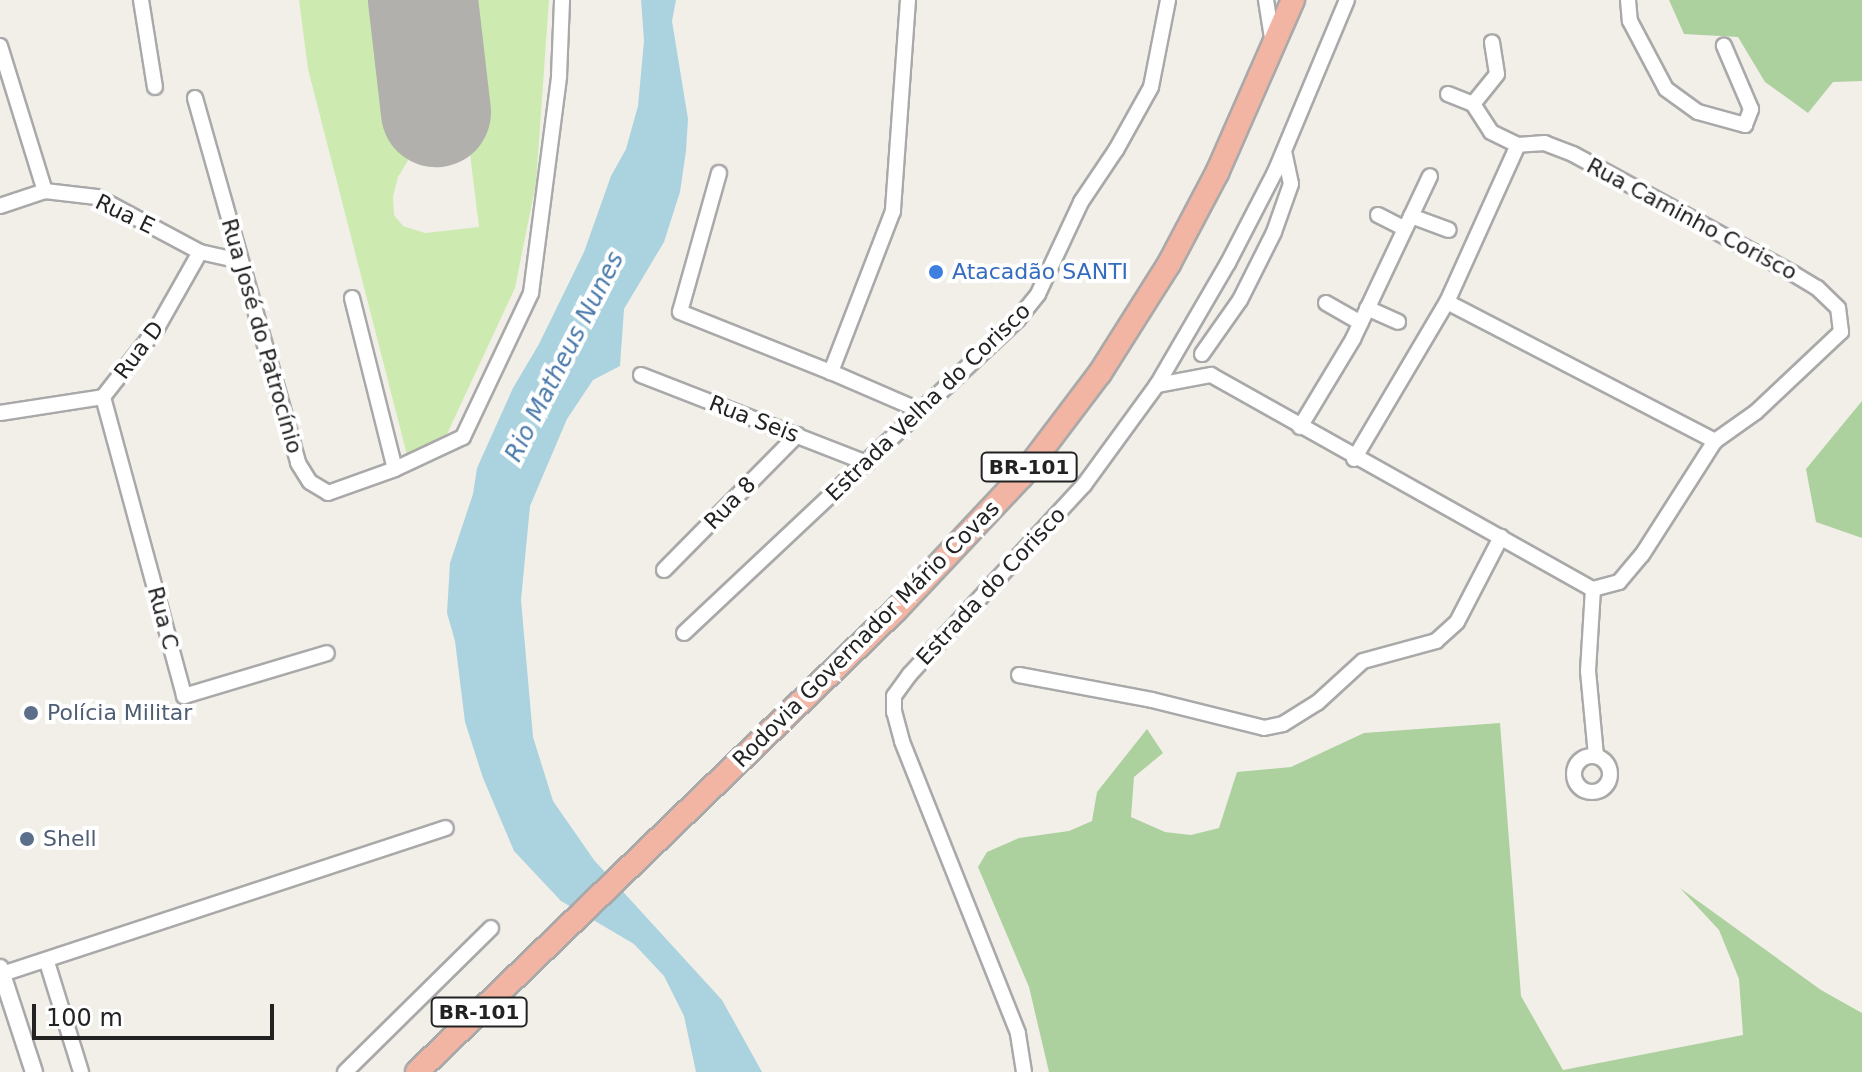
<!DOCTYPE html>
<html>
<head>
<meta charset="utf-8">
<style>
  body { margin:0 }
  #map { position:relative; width:1862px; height:1072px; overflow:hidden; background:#f2efe9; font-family:"DejaVu Sans",sans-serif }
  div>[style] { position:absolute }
  .grass>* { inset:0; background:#cdebb0 }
  .forest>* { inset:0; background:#add19e }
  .water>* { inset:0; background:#aad3df }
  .runway>* { height:110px; margin:-55px; padding:0 55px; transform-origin:55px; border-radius:55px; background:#b1b0ac }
  .roads { filter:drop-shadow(2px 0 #a9a9a9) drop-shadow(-2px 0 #a9a9a9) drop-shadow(0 2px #a9a9a9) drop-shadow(0 -2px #a9a9a9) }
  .minor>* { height:14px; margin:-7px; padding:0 7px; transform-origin:7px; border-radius:7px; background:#fff }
  .minor>.ring { margin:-7px; padding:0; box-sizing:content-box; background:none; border:14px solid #fff; border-radius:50% }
  .tertiary>* { height:16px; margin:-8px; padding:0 8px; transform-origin:8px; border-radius:8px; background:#fff }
  .trunk>* { height:22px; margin:-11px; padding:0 11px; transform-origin:11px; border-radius:11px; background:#f2b4a3 }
  .dots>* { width:22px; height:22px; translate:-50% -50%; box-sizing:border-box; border:4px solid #fff; border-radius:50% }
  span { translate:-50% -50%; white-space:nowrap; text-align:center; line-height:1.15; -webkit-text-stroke:8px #fff; paint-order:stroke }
  .shield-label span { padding:2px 6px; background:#fff; border:2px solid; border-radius:6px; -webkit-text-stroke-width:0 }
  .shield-label { font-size:20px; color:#222; font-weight:700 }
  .street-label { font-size:22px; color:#222 }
  .shop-label { font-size:22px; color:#366cbe }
  .left { translate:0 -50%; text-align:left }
  .service-label { font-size:22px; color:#4e5e75 }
  .water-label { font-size:24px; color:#4a7aab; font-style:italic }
  .scale { position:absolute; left:32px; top:1004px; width:242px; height:36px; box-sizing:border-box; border:4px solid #222; border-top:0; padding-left:10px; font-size:24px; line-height:28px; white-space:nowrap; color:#222; -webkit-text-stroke:6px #fff; paint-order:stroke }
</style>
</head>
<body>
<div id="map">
  <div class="grass">
    <i style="clip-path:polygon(299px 0,395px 0,413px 152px,398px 177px,393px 197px,394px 215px,403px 226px,425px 233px,479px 227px,451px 0,549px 0,536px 183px,515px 288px,447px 434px,407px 455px,308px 69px)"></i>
  </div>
  <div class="forest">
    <i style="clip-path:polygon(1669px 0,1862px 0,1862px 81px,1833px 82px,1808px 113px,1765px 82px,1738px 37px,1684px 34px)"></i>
    <i style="clip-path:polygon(1862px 401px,1862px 538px,1816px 522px,1806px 469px)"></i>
    <i style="clip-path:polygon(1500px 723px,1521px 996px,1563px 1070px,1743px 1035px,1739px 979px,1719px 930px,1680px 888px,1821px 990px,1862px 1013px,1862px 1072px,1049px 1072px,1029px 987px,978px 867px,987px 852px,1019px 838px,1069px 831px,1092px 821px,1097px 792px,1147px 729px,1163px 753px,1134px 777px,1131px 817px,1165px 832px,1191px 835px,1219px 828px,1237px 772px,1291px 767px,1364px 733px)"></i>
  </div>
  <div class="water">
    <i style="clip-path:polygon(641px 0,676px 0,672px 21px,688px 119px,686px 151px,680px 192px,664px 242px,624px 309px,620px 366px,593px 380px,567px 419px,530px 506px,521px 600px,533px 737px,553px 801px,594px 860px,722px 1000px,762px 1072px,696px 1072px,684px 1016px,664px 976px,634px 944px,561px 901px,514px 851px,483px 778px,465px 722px,455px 641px,447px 613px,450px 563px,473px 494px,477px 468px,513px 388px,539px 344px,584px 252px,611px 176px,626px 149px,638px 106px,644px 41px)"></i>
  </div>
  <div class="runway">
    <i style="left:423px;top:0;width:113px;rotate:83.4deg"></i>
  </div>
  <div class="roads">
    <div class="minor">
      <i style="left:141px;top:0;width:88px;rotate:80.9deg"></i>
      <i style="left:908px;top:0;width:212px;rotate:94.1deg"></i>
      <i style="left:893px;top:211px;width:173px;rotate:111.1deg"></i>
      <i style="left:831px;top:372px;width:96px;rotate:23.4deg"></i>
      <i style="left:1266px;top:0;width:39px;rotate:81deg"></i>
      <i style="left:1628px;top:0;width:21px;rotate:85deg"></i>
      <i style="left:1630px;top:21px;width:77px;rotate:62.1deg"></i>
      <i style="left:1666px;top:89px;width:39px;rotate:36deg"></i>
      <i style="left:1698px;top:112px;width:49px;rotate:15.5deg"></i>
      <i style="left:1745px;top:125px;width:17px;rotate:-69deg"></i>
      <i style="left:1751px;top:109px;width:69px;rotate:-113.2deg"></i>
      <i style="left:0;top:46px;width:152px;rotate:72.8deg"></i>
      <i style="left:1448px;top:94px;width:27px;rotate:22deg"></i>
      <i style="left:1473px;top:104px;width:33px;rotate:57deg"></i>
      <i style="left:1491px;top:132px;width:30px;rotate:26deg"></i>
      <i style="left:195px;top:98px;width:379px;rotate:74.2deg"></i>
      <i style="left:298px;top:463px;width:22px;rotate:58deg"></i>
      <i style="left:310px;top:482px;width:21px;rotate:31deg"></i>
      <i style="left:328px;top:493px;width:71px;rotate:-19.7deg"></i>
      <i style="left:395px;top:469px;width:75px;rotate:-25.2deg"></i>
      <i style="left:463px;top:437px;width:159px;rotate:-64.7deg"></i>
      <i style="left:531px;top:293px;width:219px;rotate:-82.6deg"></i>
      <i style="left:559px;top:76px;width:76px;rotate:-87.7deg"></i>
      <i style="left:1473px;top:104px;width:38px;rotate:-51deg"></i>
      <i style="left:1497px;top:74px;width:32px;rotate:-99deg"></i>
      <i style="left:719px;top:173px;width:144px;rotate:105.7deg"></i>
      <i style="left:680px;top:312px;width:162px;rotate:21.7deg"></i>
      <i style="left:0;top:206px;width:47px;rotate:-18.4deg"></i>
      <i style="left:45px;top:191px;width:52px;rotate:6.6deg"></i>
      <i style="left:97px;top:197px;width:117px;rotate:28.1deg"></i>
      <i style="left:200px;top:252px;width:41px;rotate:12.7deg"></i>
      <i style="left:1378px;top:215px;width:30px;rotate:27deg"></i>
      <i style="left:1411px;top:216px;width:40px;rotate:20.2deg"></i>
      <i style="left:352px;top:298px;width:176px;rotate:75.9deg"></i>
      <i style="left:1447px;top:302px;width:302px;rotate:27.4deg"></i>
      <i style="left:1326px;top:303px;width:40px;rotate:29.7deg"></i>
      <i style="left:1367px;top:308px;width:34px;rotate:24deg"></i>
      <i style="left:1202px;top:354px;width:66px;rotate:-54.9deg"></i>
      <i style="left:1240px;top:300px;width:76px;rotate:-63.4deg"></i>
      <i style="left:1274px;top:232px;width:51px;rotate:-70.5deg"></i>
      <i style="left:1291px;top:184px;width:33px;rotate:-102deg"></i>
      <i style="left:641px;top:375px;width:243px;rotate:21.3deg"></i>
      <i style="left:1157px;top:385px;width:55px;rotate:-10.5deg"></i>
      <i style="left:1211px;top:375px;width:438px;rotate:29.3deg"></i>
      <i style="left:1593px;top:589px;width:27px;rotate:-15deg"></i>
      <i style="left:1619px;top:582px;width:35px;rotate:-50deg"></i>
      <i style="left:1642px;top:555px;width:135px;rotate:-57.4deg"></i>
      <i style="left:1715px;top:441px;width:50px;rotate:-35.3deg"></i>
      <i style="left:1756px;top:412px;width:117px;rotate:-43.3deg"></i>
      <i style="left:1841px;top:332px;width:24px;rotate:-97deg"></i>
      <i style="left:1838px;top:308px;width:29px;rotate:-136deg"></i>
      <i style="left:1817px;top:288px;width:27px;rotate:-149deg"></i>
      <i style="left:1794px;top:274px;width:251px;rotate:-151.5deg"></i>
      <i style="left:1573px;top:154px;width:30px;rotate:-159deg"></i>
      <i style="left:1545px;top:143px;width:27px;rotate:176deg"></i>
      <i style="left:103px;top:397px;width:310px;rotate:74.8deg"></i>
      <i style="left:184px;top:696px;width:149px;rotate:-16.7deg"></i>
      <i style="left:0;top:413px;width:104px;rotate:-8.8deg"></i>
      <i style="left:103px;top:397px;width:88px;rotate:-52deg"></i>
      <i style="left:157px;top:328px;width:87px;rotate:-60.5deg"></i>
      <i style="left:1300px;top:427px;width:103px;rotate:-58.9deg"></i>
      <i style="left:1353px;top:339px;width:180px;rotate:-64.7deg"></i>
      <i style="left:1354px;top:459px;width:182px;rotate:-59.4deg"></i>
      <i style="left:1447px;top:302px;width:172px;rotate:-65.7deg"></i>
      <i style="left:664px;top:570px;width:190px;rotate:-45.4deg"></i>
      <i style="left:1593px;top:589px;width:82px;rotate:93.5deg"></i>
      <i style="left:1588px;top:671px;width:85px;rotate:84.6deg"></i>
      <i style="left:684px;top:633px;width:458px;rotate:-43.2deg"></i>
      <i style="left:1018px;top:319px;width:32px;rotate:-51deg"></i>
      <i style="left:1038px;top:294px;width:102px;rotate:-64.9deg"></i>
      <i style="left:1081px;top:202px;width:63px;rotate:-56.1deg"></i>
      <i style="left:1116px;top:150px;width:72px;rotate:-60.9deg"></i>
      <i style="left:1151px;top:87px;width:89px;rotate:-78.9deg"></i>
      <i style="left:1019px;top:675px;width:135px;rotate:10.6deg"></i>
      <i style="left:1152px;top:700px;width:115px;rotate:14deg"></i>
      <i style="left:1264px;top:728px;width:19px;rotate:-12deg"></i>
      <i style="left:1283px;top:724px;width:40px;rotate:-32deg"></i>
      <i style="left:1317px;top:703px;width:62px;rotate:-42.4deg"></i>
      <i style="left:1363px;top:661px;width:76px;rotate:-15.3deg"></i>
      <i style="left:1436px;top:641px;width:28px;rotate:-42deg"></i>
      <i style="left:1457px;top:622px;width:96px;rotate:-62.6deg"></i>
      <i class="ring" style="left:1574px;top:756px;width:22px;height:22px"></i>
      <i style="left:47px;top:962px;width:115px;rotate:72.8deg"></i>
      <i style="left:2px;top:974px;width:467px;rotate:-18.2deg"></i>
      <i style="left:345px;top:1072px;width:205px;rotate:-44.6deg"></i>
      <i style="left:1024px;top:1072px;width:39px;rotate:-99deg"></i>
      <i style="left:1018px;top:1033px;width:314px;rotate:-111.7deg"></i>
      <i style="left:902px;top:741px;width:30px;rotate:-105deg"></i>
      <i style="left:894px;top:712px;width:16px;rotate:-90deg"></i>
      <i style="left:894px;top:696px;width:27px;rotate:-54deg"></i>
      <i style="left:910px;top:674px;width:257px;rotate:-47.4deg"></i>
      <i style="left:1084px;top:485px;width:124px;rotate:-53.9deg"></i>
      <i style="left:1157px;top:385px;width:141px;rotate:-59.8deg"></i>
      <i style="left:1228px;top:263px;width:102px;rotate:-62.7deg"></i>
      <i style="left:1275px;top:172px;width:186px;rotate:-67.3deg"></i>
    </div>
    <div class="tertiary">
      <i style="left:0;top:968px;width:109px;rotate:71.9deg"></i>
    </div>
    <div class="trunk">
      <i style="left:417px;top:1072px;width:665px;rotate:-43.97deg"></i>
      <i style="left:896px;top:610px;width:184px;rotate:-46.8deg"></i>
      <i style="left:1022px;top:476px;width:129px;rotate:-52.9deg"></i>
      <i style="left:1100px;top:373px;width:129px;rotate:-57.7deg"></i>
      <i style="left:1169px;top:264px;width:103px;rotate:-62.2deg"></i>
      <i style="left:1217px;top:173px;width:189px;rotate:-66.3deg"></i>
    </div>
  </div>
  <div class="dots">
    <i style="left:936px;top:272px;background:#3f7fe0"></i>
    <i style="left:31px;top:713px;background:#5c6f8a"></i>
    <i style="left:27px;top:839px;background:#5c6f8a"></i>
  </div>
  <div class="shield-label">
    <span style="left:1029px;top:467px">BR-101</span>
    <span style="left:479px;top:1012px">BR-101</span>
  </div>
  <div class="street-label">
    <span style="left:125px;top:214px;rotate:26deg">Rua E</span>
    <span style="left:1692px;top:219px;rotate:28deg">Rua Caminho Corisco</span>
    <span style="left:262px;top:336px;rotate:74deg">Rua José do Patrocínio</span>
    <span style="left:139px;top:350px;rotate:-53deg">Rua D</span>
    <span style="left:928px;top:402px;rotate:-44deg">Estrada Velha do Corisco</span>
    <span style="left:754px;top:419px;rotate:21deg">Rua Seis</span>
    <span style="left:730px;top:503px;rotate:-46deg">Rua 8</span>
    <span style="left:991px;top:586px;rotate:-47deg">Estrada do Corisco</span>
    <span style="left:163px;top:618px;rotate:75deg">Rua C</span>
    <span style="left:866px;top:634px;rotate:-45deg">Rodovia Governador Mário Covas</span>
  </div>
  <div class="shop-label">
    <span class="left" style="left:952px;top:272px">Atacadão SANTI</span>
  </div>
  <div class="service-label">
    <span class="left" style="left:47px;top:713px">Polícia Militar</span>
    <span class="left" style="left:43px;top:839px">Shell</span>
  </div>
  <div class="water-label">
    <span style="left:565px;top:357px;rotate:-63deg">Rio Matheus Nunes</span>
  </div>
  <div class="scale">100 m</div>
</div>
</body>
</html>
